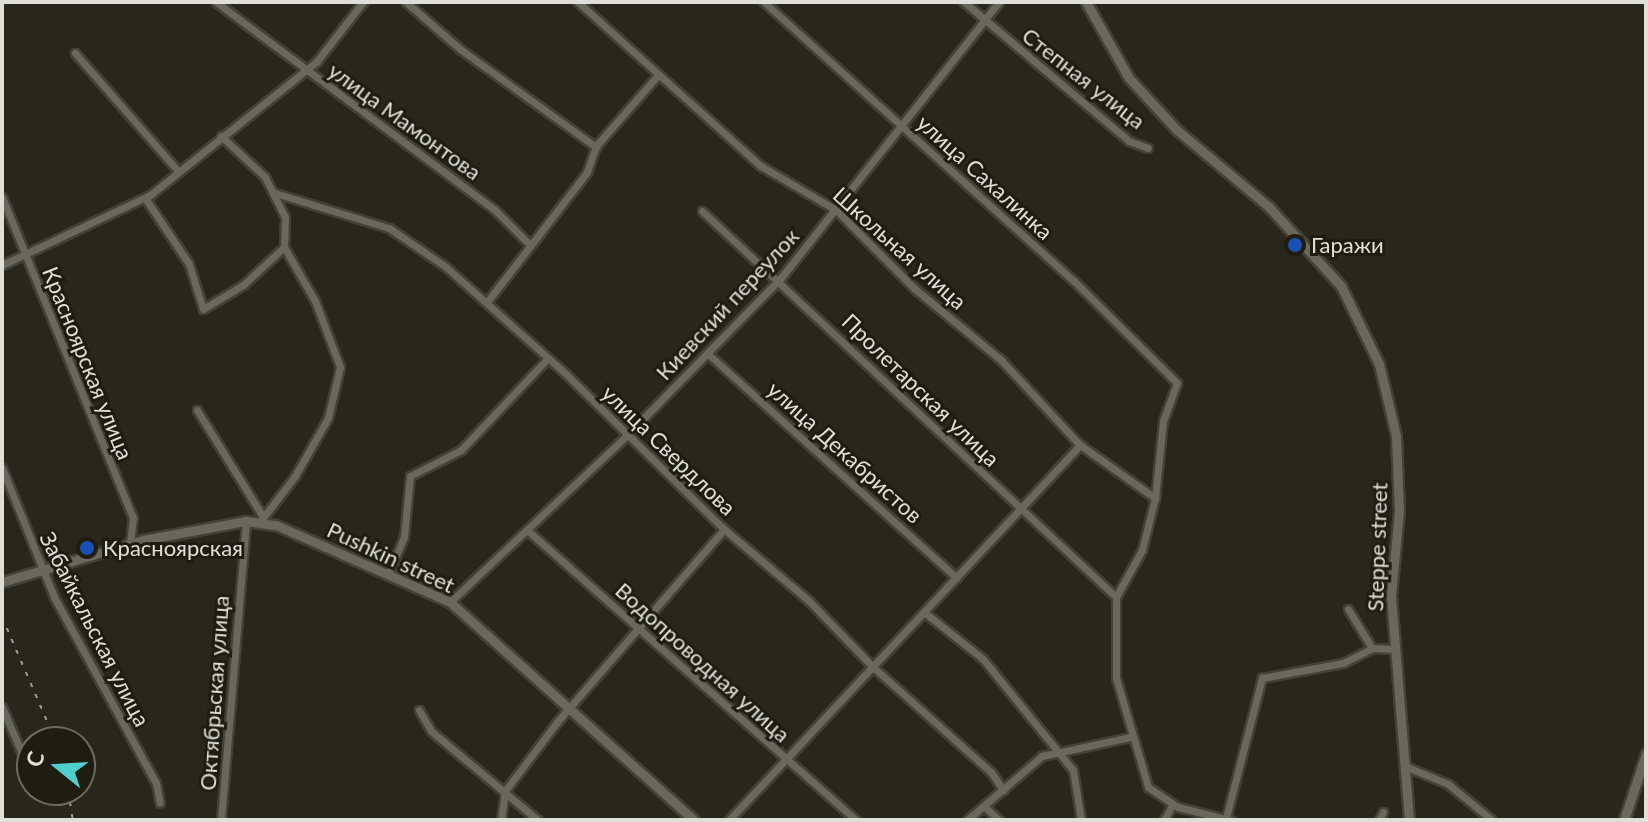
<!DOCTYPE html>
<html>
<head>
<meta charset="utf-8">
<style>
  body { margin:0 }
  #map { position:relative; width:1648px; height:822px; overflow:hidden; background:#29271b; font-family:Lato,sans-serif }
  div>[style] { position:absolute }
  .roads { filter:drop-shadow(2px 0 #434237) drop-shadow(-2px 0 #434237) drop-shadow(0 2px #434237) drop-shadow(0 -2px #434237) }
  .street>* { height:7px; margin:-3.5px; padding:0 3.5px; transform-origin:3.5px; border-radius:3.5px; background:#6a685a }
  .secondary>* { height:9px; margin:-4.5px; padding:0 4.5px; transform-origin:4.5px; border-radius:4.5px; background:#6a685a }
  .rail>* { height:2px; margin-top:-1px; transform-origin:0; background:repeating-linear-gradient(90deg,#9e9c93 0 4px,transparent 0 12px) }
  .dots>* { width:22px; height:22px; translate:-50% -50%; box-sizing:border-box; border:4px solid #1f1d12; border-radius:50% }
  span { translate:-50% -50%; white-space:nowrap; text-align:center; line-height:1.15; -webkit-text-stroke:6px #1f1d12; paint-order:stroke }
  .street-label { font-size:22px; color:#e0dfd7 }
  .poi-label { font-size:22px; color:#e0dfd7 }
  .left { translate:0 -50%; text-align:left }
  .frame { position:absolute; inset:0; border:4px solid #e0dfd7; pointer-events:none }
  .north { position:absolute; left:16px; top:726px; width:80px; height:80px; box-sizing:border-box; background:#1f1d12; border:2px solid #6c6b61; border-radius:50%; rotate:288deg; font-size:22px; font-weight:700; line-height:32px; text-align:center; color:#e0dfd7 }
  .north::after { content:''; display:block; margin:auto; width:28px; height:36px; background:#52cdce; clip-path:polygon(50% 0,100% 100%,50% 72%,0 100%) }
</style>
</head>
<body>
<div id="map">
  <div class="roads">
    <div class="street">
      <i style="left:216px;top:2px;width:347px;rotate:36.7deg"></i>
      <i style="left:494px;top:209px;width:51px;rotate:45deg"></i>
      <i style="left:406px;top:2px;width:72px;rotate:41deg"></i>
      <i style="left:460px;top:49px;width:168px;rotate:35.8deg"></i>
      <i style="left:578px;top:2px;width:246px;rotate:41.9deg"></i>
      <i style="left:761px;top:166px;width:87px;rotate:30.4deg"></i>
      <i style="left:836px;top:210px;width:112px;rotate:45deg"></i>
      <i style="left:915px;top:289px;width:112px;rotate:39.5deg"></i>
      <i style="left:1001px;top:360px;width:116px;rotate:47.1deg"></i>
      <i style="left:1080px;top:445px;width:92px;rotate:35.2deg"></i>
      <i style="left:764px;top:2px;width:417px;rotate:42deg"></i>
      <i style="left:1074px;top:281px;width:145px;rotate:44.7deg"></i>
      <i style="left:1177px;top:383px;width:40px;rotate:110.2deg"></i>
      <i style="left:1163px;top:421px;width:77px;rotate:95.9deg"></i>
      <i style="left:1155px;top:498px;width:54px;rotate:104deg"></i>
      <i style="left:1142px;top:550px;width:54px;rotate:119deg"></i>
      <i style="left:1116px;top:597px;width:81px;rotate:90deg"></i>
      <i style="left:1116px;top:678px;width:114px;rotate:73.6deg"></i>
      <i style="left:1148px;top:787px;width:36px;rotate:34deg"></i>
      <i style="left:1178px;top:807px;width:54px;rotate:14deg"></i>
      <i style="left:964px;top:2px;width:216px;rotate:40.1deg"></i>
      <i style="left:1129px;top:141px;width:20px;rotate:20deg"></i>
      <i style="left:75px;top:53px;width:157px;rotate:48.9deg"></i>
      <i style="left:275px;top:193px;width:119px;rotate:17.1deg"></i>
      <i style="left:389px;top:228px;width:69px;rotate:34.4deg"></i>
      <i style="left:446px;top:267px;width:161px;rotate:41.7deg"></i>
      <i style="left:566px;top:374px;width:221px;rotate:44.5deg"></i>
      <i style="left:724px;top:529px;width:110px;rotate:40.2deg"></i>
      <i style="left:808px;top:600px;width:93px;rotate:45.9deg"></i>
      <i style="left:873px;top:667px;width:158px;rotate:41.7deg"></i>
      <i style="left:991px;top:772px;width:22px;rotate:56deg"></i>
      <i style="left:2px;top:197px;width:347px;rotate:67.8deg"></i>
      <i style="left:133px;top:518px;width:25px;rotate:97deg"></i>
      <i style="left:145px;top:198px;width:79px;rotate:56.3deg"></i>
      <i style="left:189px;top:264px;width:47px;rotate:72.7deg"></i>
      <i style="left:203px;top:309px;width:47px;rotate:-31deg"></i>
      <i style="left:243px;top:285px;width:56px;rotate:-42.8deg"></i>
      <i style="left:284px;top:247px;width:30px;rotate:-88deg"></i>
      <i style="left:285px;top:217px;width:45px;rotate:-116.6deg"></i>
      <i style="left:265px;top:177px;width:60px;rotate:-137deg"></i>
      <i style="left:702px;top:211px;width:566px;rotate:43deg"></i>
      <i style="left:2px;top:265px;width:164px;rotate:-25.3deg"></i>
      <i style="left:150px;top:195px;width:214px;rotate:-38.7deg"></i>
      <i style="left:317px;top:61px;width:75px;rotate:-52.1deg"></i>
      <i style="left:487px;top:302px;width:164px;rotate:-52.4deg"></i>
      <i style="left:587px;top:172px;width:28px;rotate:-71deg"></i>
      <i style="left:596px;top:146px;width:94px;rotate:-48.9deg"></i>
      <i style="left:707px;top:353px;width:336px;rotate:42deg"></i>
      <i style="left:197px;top:410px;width:126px;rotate:58.3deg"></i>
      <i style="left:2px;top:468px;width:139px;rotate:68deg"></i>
      <i style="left:54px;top:597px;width:212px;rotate:61.3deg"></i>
      <i style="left:156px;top:783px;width:20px;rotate:79deg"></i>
      <i style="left:259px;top:523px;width:59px;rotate:-52.5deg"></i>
      <i style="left:295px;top:476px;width:67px;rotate:-60.4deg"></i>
      <i style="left:328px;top:418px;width:52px;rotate:-76.8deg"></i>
      <i style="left:340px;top:367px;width:71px;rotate:-110.7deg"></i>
      <i style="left:315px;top:301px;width:62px;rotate:-119.9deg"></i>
      <i style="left:527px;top:530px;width:439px;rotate:41.4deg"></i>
      <i style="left:388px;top:575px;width:41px;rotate:-67.2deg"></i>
      <i style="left:404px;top:537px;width:61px;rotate:-84.4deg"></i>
      <i style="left:410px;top:476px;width:57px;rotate:-27deg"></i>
      <i style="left:461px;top:450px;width:125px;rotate:-46.6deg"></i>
      <i style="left:450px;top:602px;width:245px;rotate:-43.3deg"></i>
      <i style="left:628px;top:434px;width:217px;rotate:-45.6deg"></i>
      <i style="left:780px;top:279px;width:353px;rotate:-51.7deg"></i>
      <i style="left:1348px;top:609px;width:46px;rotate:58.4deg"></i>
      <i style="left:924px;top:612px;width:75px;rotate:38.5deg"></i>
      <i style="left:983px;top:659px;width:143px;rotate:51deg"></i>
      <i style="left:1073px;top:770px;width:51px;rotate:80.9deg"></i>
      <i style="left:2px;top:707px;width:76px;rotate:66.8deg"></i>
      <i style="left:419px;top:710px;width:24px;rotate:60deg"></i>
      <i style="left:431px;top:731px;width:139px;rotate:39.8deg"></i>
      <i style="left:1407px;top:767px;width:44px;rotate:22.5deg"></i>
      <i style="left:1448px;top:784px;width:57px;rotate:39.3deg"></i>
      <i style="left:985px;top:807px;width:19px;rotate:43deg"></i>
      <i style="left:1226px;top:818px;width:145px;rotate:-75.6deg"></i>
      <i style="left:1262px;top:678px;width:82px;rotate:-10.5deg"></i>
      <i style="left:1343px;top:663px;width:33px;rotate:-27deg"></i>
      <i style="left:1372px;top:648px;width:21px;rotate:3deg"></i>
      <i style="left:221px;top:820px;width:300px;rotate:-85.2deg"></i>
      <i style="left:501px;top:820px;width:29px;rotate:-82deg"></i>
      <i style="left:505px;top:791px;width:86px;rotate:-53deg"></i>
      <i style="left:557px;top:722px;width:255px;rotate:-49.1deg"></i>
      <i style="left:729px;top:820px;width:514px;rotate:-46.89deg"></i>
      <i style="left:967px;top:820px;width:99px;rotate:-40.5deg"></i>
      <i style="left:1042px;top:756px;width:91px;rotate:-12.1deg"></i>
      <i style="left:1164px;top:820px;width:18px;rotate:-61deg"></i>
      <i style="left:1379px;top:820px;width:9px;rotate:-63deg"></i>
    </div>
    <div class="secondary">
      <i style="left:1086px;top:2px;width:87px;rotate:60.5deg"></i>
      <i style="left:1129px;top:78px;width:71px;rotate:47.3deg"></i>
      <i style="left:1177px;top:130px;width:120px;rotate:39.9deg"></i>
      <i style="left:1269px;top:207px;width:107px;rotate:47.7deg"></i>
      <i style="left:1341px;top:286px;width:87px;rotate:64deg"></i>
      <i style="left:1379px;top:364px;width:74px;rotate:76.7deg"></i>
      <i style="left:1396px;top:436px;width:75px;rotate:87.7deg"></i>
      <i style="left:1399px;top:511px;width:85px;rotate:95.4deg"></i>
      <i style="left:1391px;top:596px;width:225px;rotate:85.4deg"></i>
      <i style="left:2px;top:582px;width:147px;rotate:-16.6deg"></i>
      <i style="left:143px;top:540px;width:105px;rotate:-10.5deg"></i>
      <i style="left:246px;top:521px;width:30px;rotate:8deg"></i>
      <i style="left:276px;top:525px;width:190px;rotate:23.9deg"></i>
      <i style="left:450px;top:602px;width:327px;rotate:41.8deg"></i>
      <i style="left:1624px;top:820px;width:70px;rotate:-71.6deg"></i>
    </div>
  </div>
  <div class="rail">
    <i style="left:2px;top:617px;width:136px;rotate:66.6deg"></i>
    <i style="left:68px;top:790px;width:30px;rotate:81deg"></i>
  </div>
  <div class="dots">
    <i style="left:1295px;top:245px;background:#1a4fb4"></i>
    <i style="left:87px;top:548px;background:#1a4fb4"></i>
  </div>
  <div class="street-label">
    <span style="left:1084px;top:78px;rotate:38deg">Степная улица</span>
    <span style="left:405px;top:121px;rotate:36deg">улица Мамонтова</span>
    <span style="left:985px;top:177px;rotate:42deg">улица Сахалинка</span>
    <span style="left:900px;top:248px;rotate:42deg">Школьная улица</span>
    <span style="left:727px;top:304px;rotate:-47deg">Киевский переулок</span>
    <span style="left:88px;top:363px;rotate:68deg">Красноярская улица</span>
    <span style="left:921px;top:390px;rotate:44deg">Пролетарская улица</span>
    <span style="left:669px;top:450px;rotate:44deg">улица Свердлова</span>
    <span style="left:845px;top:452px;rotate:42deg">улица Декабристов</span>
    <span style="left:1377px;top:547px;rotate:-88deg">Steppe street</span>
    <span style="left:391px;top:557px;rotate:25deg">Pushkin street</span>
    <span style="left:95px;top:629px;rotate:63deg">Забайкальская улица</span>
    <span style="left:703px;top:662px;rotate:42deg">Водопроводная улица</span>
    <span style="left:214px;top:693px;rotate:-86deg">Октябрьская улица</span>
  </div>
  <div class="poi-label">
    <span class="left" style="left:1311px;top:245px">Гаражи</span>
    <span class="left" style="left:103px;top:548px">Красноярская</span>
  </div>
  <div class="frame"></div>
  <div class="north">С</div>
</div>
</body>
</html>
